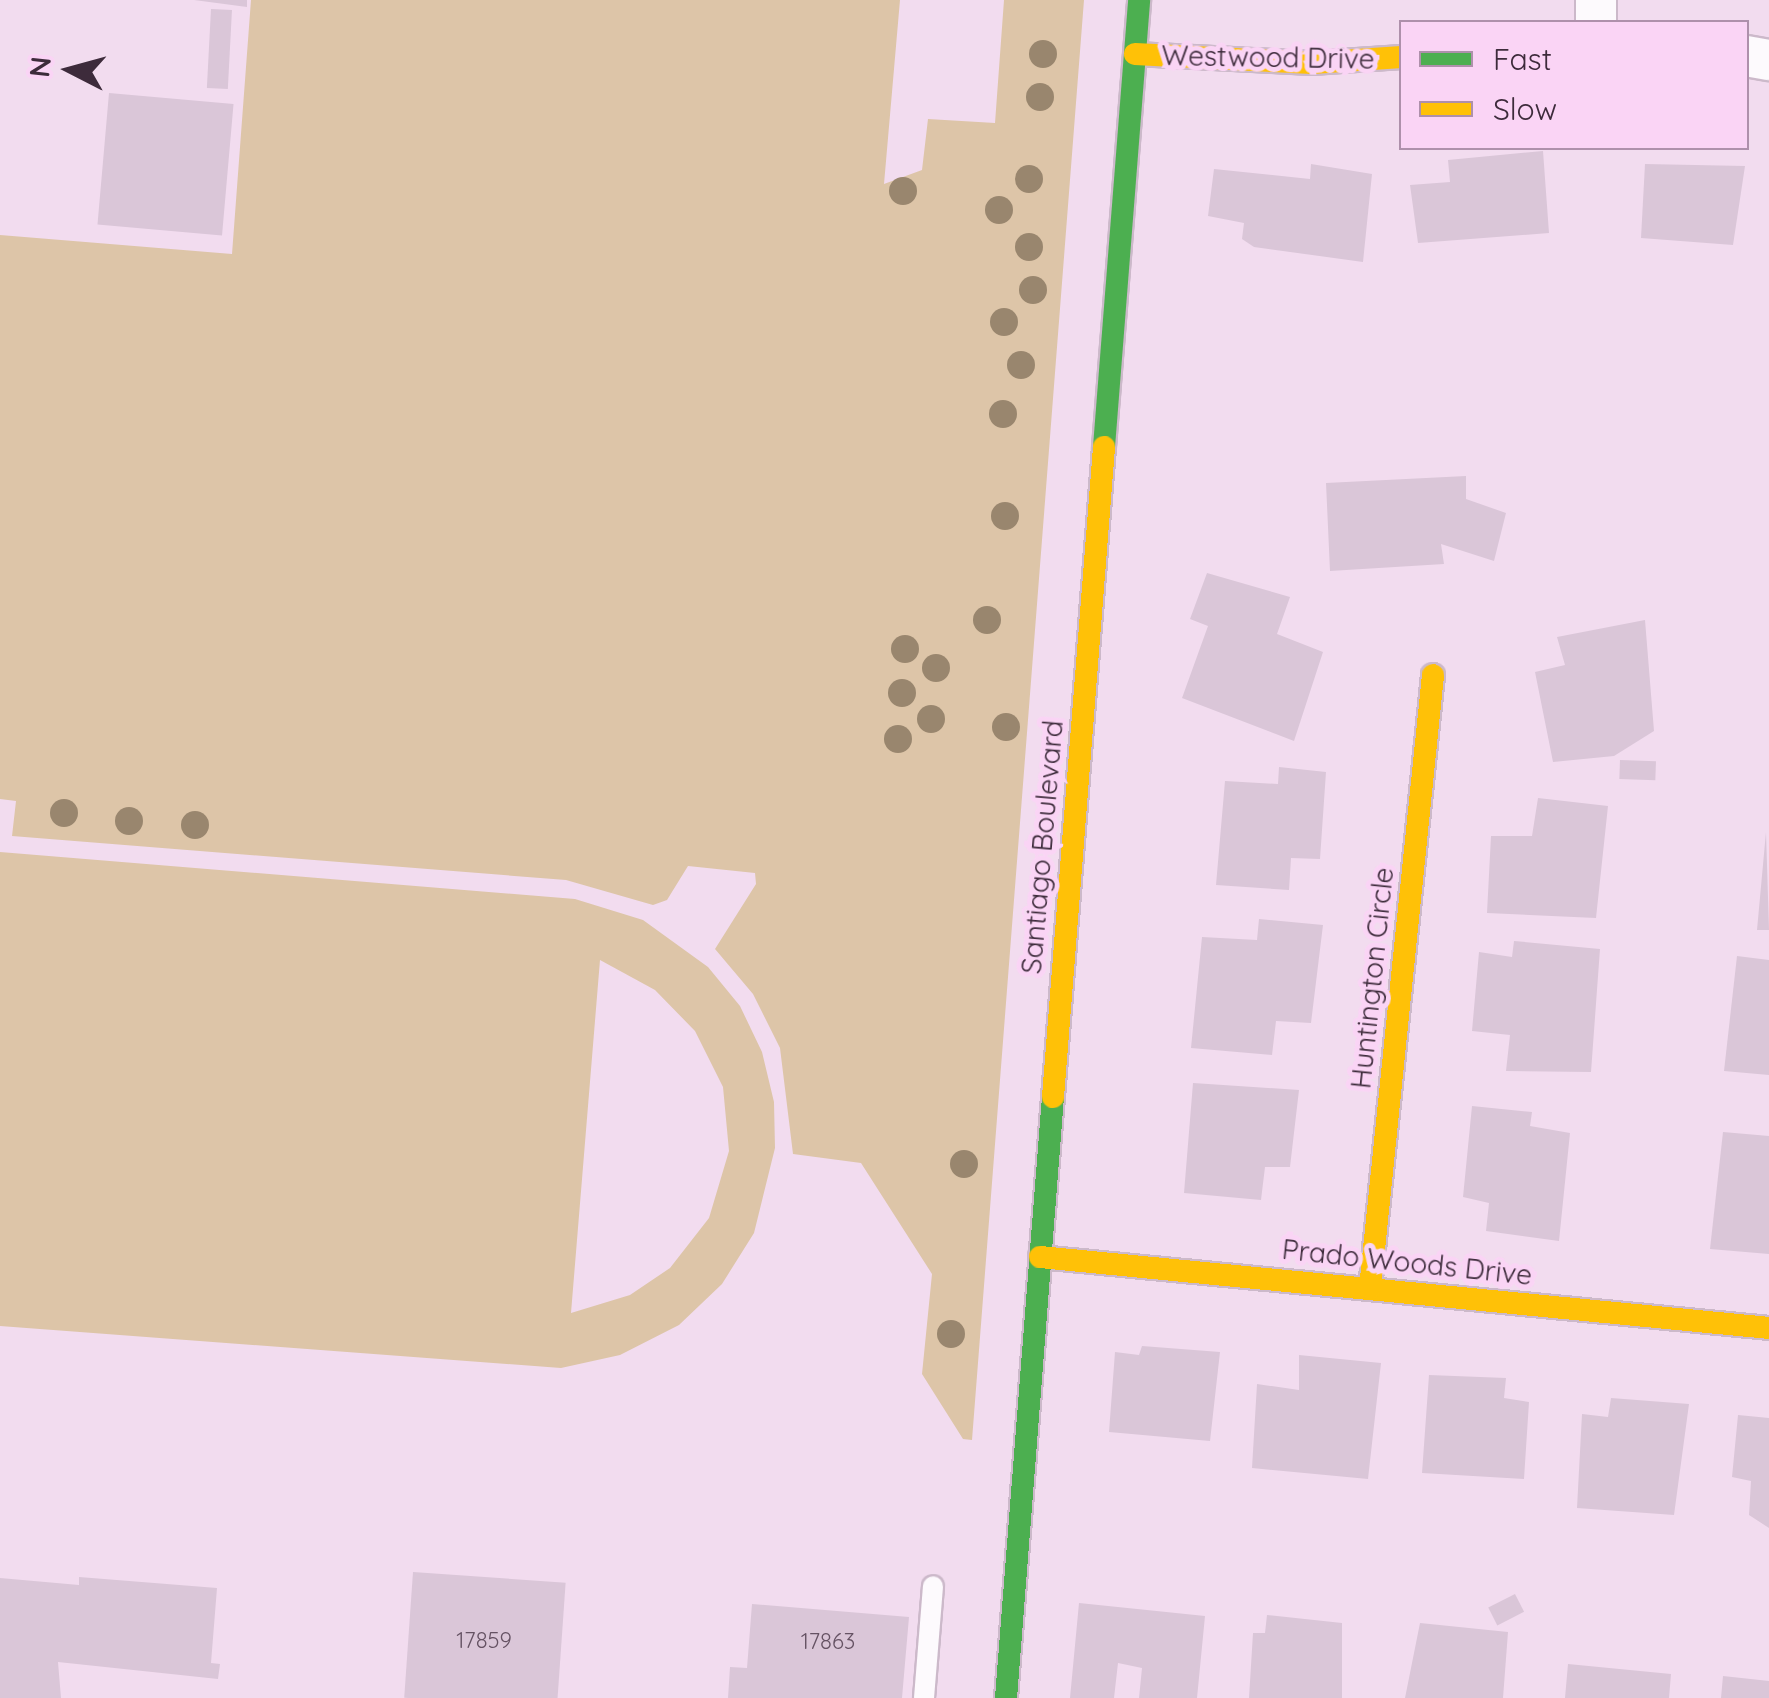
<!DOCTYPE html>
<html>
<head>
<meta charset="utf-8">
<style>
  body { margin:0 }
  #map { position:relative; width:1769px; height:1698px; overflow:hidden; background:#f2dcef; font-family:Quicksand,sans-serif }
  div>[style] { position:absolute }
  .green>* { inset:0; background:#ddc5a8 }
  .building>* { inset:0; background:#dac6d8; transform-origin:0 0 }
  .roads { filter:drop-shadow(2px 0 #ccb9ca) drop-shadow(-2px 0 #ccb9ca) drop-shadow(0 2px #ccb9ca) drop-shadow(0 -2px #ccb9ca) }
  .lane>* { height:20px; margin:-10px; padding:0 10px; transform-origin:10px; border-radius:10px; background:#fdfafd }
  .street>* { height:40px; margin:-20px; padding:0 20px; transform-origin:20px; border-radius:20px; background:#fdfafd }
  .fast>* { height:22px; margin:-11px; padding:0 11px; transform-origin:11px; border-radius:11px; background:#4caf50 }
  .slow>* { height:22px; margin:-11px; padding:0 11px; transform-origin:11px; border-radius:11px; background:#ffc107 }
  .trees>* { width:28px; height:28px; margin:-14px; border-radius:50%; background:#99866e }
  span { translate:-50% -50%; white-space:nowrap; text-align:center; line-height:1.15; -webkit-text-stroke:10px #fad4f5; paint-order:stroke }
  .number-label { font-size:22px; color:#655263 }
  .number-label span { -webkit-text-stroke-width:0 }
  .street-label { font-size:28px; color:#3d2b3b }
  .legend { position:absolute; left:1399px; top:20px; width:350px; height:130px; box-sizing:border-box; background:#fad4f5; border:2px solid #ae90ab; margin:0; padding:12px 18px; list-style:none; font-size:30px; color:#3d2b3b }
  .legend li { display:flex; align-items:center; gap:20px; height:50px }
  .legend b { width:50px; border:2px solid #ae90ab }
  .north { position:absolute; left:20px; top:20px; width:100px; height:100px; -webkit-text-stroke:8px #fad4f5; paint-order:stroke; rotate:276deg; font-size:28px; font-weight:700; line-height:40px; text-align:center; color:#3d2b3b }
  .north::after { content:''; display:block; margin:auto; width:35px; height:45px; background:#3d2b3b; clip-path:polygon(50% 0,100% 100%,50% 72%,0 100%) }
</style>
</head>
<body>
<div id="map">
  <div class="green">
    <i style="clip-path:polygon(251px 0,900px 0,884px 184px,922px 170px,928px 119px,995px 123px,1004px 0,1084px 0,972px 1440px,963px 1439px,922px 1374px,932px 1274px,861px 1163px,793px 1154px,780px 1048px,753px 994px,715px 949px,756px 884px,755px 873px,688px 866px,667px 900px,653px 905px,566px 880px,12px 836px,16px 801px,0 799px,0 235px,232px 254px)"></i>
    <i style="clip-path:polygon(evenodd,0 852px,575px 899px,643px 920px,708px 967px,740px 1006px,762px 1052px,774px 1102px,775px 1148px,754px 1233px,722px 1284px,679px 1325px,620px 1355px,561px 1368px,0 1326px,0 852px,600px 960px,655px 990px,695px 1031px,723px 1087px,729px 1151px,709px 1218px,670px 1268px,630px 1295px,571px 1313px,600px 960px)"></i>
  </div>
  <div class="building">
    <i style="clip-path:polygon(194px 0,247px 0,247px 7px)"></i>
    <i style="left:211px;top:9px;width:21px;height:79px;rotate:3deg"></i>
    <i style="left:109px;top:93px;width:125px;height:132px;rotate:5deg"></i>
    <i style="clip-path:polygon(1543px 151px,1549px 233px,1418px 243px,1410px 185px,1450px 182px,1448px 160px)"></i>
    <i style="clip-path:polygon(1311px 164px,1372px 174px,1363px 262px,1254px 247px,1242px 239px,1244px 223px,1208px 216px,1214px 169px,1310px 179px)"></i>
    <i style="clip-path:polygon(1645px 164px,1745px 166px,1733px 245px,1641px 238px)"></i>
    <i style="clip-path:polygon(1466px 476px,1466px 499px,1506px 513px,1494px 561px,1441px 544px,1444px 564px,1330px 571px,1326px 483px)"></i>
    <i style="clip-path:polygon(1207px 573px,1290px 597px,1277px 634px,1323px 652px,1294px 741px,1182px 698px,1208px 626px,1190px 619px)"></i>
    <i style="clip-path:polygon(1645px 620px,1654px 731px,1614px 756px,1553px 762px,1535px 672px,1565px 665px,1557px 637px)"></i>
    <i style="left:1620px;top:760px;width:36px;height:19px;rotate:2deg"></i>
    <i style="clip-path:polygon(1279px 767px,1326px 772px,1320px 859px,1291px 858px,1289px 890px,1216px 885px,1225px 781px,1278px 784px)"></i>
    <i style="clip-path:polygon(1538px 798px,1608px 806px,1596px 918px,1487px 913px,1491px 836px,1532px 836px)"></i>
    <i style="clip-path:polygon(1766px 832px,1769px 930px,1757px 930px)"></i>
    <i style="clip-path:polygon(1259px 919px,1323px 925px,1311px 1023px,1276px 1021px,1272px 1055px,1191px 1048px,1202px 937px,1257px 940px)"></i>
    <i style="clip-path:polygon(1514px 941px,1600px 949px,1591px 1072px,1506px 1071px,1510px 1035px,1472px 1031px,1479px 952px,1512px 957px)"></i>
    <i style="clip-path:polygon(1737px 956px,1769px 960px,1769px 1075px,1724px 1071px)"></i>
    <i style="clip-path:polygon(1193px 1083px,1299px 1090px,1290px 1167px,1265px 1167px,1261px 1200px,1184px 1193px)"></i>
    <i style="clip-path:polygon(1472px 1106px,1532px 1112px,1530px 1126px,1570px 1133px,1559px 1241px,1486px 1231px,1489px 1203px,1463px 1197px)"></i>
    <i style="clip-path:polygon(1723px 1132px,1769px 1136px,1769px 1254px,1710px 1249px)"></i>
    <i style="clip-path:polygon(1142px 1346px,1220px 1352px,1210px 1441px,1109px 1432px,1115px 1352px,1139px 1355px)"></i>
    <i style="clip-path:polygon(1299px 1355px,1381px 1363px,1368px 1479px,1252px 1468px,1257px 1384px,1299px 1390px)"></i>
    <i style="clip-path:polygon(1429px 1375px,1506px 1378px,1504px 1398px,1529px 1402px,1524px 1479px,1422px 1473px)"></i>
    <i style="clip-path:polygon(1611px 1398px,1689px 1404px,1674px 1515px,1577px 1508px,1582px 1414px,1608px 1417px)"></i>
    <i style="clip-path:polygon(1738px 1415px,1769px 1418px,1769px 1528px,1749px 1515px,1751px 1481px,1732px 1477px)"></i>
    <i style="left:413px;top:1572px;width:153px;height:126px;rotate:4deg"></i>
    <i style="clip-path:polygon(79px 1577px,217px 1588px,211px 1663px,220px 1664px,218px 1679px,58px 1662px,61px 1698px,0 1698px,0 1578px,79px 1585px)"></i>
    <i style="left:1515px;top:1594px;width:20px;height:30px;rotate:63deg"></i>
    <i style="clip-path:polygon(1079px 1603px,1205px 1616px,1197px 1698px,1139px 1698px,1142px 1668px,1118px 1663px,1114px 1698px,1070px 1698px)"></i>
    <i style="clip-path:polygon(752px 1604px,909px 1617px,902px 1698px,728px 1698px,730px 1667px,747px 1668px)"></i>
    <i style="clip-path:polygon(1267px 1615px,1342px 1623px,1342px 1698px,1249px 1698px,1253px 1633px,1265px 1633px)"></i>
    <i style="clip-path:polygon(1420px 1623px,1508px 1632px,1503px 1698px,1405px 1698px)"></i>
    <i style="clip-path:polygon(1568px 1664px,1671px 1674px,1669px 1698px,1565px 1698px)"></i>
    <i style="clip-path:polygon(1723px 1676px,1769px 1681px,1769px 1698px,1721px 1698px)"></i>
  </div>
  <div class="roads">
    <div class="lane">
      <i style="left:924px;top:1698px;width:112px;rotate:-85.4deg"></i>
    </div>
    <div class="street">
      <i style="left:1596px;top:0;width:22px;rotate:90deg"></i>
      <i style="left:1746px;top:56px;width:23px;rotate:10deg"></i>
    </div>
    <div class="fast">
      <i style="left:1104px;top:447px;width:448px;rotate:-85.5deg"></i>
      <i style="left:1006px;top:1698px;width:603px;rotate:-85.53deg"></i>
    </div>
    <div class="slow">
      <i style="left:1135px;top:54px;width:177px;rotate:2.9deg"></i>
      <i style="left:1312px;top:63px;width:90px;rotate:-3.8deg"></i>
      <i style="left:1053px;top:1097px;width:652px;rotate:-85.51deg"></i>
      <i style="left:1040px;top:1257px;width:732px;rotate:5.56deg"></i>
      <i style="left:1370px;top:1288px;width:616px;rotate:-84.13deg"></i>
    </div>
  </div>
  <div class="trees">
    <i style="left:1043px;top:54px"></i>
    <i style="left:1040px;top:97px"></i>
    <i style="left:1029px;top:179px"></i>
    <i style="left:903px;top:191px"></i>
    <i style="left:999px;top:210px"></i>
    <i style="left:1029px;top:247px"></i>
    <i style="left:1033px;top:290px"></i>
    <i style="left:1004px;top:322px"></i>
    <i style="left:1021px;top:365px"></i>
    <i style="left:1003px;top:414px"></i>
    <i style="left:1005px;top:516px"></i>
    <i style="left:987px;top:620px"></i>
    <i style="left:905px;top:649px"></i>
    <i style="left:936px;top:668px"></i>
    <i style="left:902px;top:693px"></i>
    <i style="left:931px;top:719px"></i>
    <i style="left:1006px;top:727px"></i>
    <i style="left:898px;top:739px"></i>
    <i style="left:64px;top:813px"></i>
    <i style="left:129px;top:821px"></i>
    <i style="left:195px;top:825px"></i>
    <i style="left:964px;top:1164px"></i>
    <i style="left:951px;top:1334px"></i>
  </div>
  <div class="number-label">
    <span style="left:484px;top:1641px">17859</span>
    <span style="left:828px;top:1642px">17863</span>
  </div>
  <div class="street-label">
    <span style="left:1268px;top:57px;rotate:1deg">Westwood Drive</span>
    <span style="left:1042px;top:847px;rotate:-85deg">Santiago Boulevard</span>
    <span style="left:1372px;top:978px;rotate:-84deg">Huntington Circle</span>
    <span style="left:1407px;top:1262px;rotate:6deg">Prado Woods Drive</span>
  </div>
  <ul class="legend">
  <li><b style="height:12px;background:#4caf50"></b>Fast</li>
  <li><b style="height:12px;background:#ffc107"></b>Slow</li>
  </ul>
  <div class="north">N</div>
</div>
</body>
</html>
